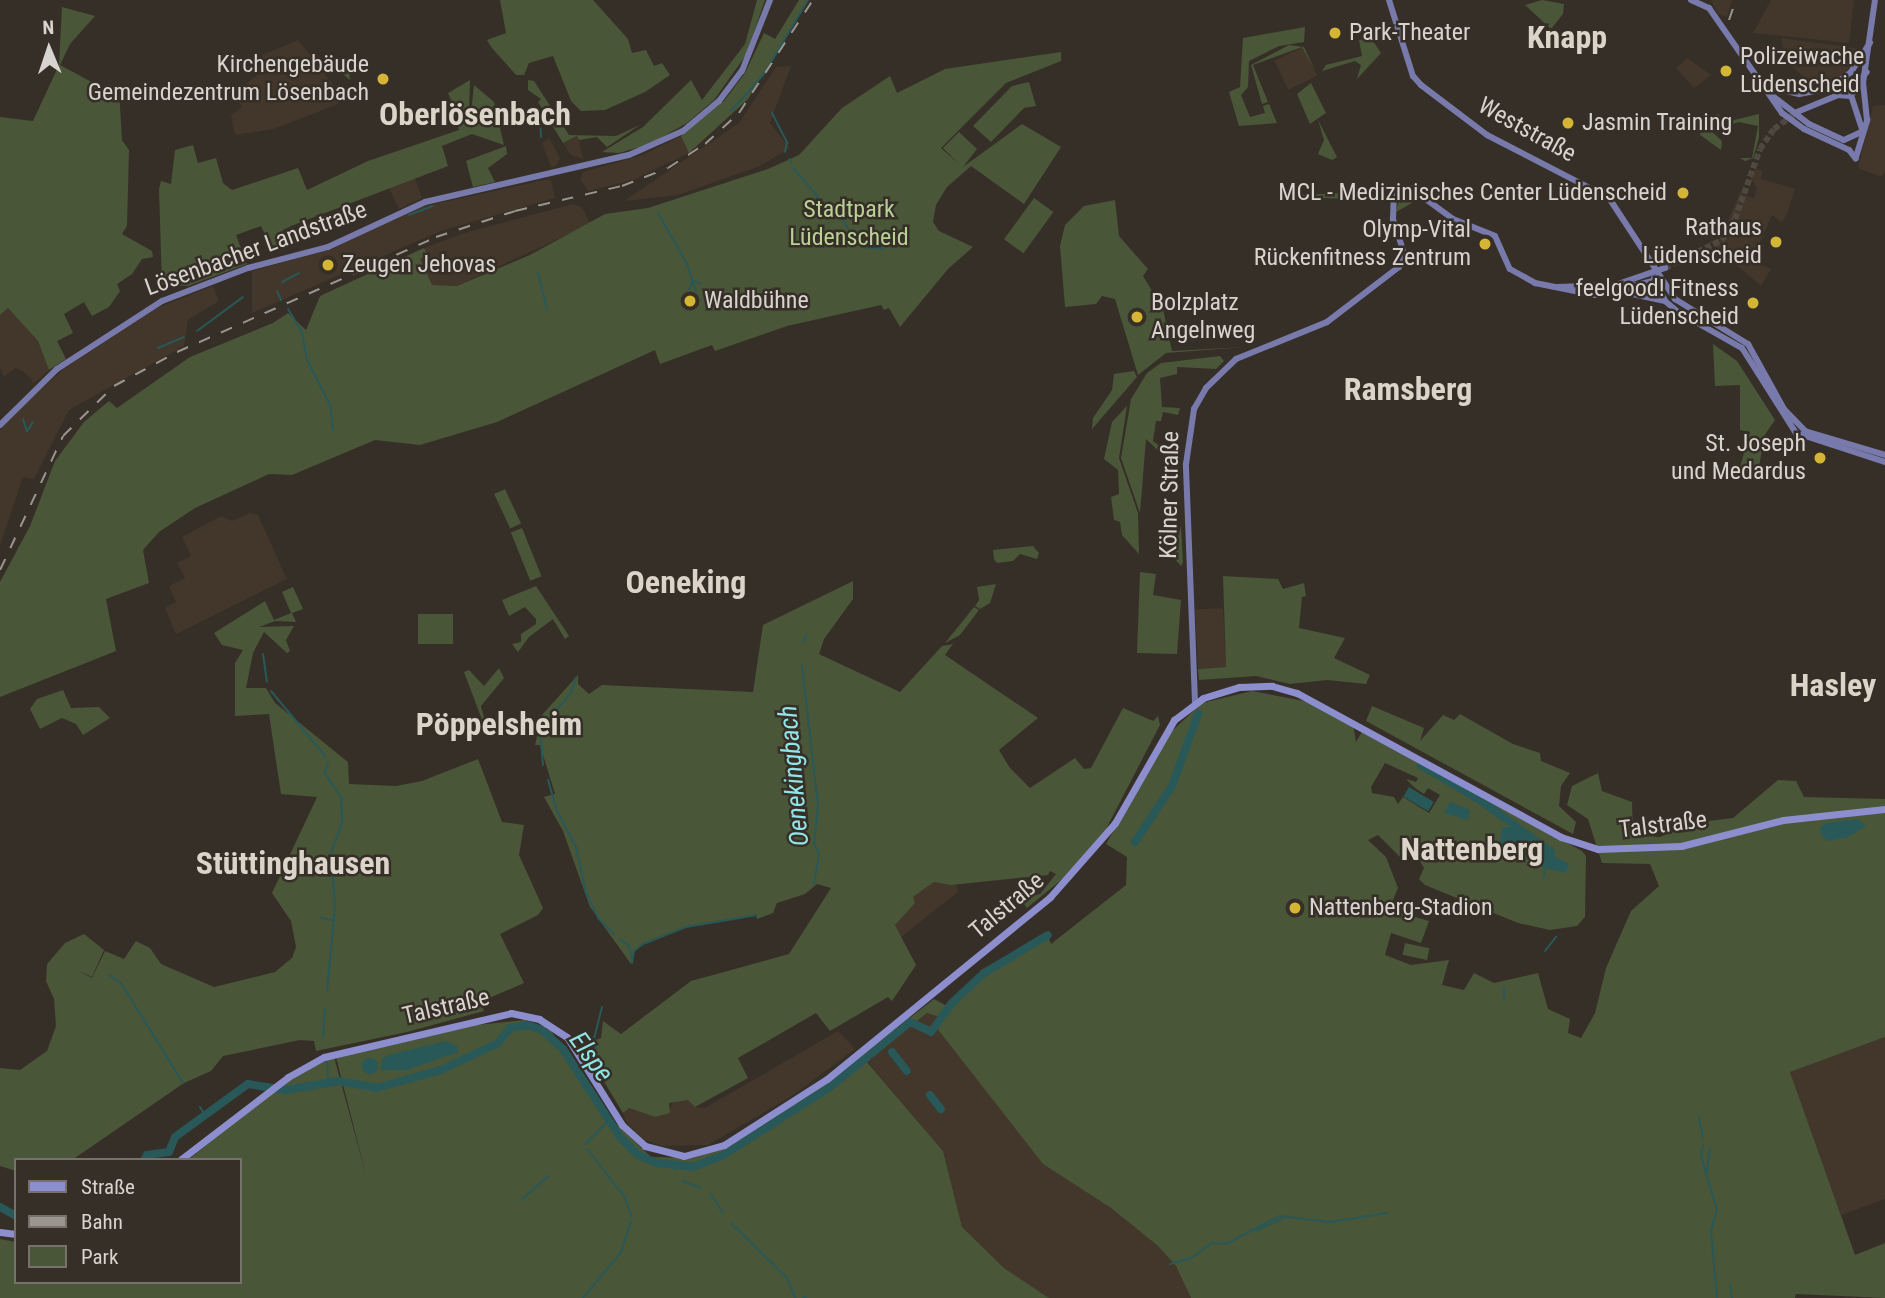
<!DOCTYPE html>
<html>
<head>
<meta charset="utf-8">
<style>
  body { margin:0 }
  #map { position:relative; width:1885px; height:1298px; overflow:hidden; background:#362f27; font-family:"Roboto Condensed",sans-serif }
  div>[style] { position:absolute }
  .built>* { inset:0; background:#42372a; transform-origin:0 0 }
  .green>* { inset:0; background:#4a5638; transform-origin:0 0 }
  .water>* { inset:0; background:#285858; transform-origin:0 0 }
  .round { border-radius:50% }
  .stream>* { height:2px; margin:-1px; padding:0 1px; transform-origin:1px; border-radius:1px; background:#285858 }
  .river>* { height:8px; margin:-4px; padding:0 4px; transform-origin:4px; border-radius:4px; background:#285858 }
  .secondary-tunnel>* { height:6px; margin-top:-3px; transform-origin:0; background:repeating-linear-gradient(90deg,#4e4840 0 6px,transparent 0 9px) }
  .secondary>* { height:6px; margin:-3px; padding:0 3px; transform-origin:3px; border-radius:3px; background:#797aac }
  .primary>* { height:7px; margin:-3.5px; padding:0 3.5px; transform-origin:3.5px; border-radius:3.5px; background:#8d8ece }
  .rail>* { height:2px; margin-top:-1px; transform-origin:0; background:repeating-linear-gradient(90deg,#9a958f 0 12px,transparent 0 24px) }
  .dots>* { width:19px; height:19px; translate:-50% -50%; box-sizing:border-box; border:4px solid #362f27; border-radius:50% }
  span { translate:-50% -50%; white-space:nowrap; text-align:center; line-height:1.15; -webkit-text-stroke:5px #362f27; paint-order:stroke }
  .poi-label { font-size:24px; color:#d7d3ce }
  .left { translate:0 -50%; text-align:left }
  .right { translate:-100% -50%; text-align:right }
  .street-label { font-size:24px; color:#d7d3ce }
  .park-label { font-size:24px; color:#b9d096 }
  .water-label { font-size:26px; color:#91e5e7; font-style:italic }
  .district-label { font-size:32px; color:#dcd3c9; font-weight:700 }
  .legend { position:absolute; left:14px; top:1158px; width:228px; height:126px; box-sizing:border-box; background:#362f27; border:2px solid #76716a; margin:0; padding:9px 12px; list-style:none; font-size:21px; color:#d7d3ce }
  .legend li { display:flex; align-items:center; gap:14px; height:35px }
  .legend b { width:35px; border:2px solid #76716a }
  .north { position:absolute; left:14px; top:14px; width:70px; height:70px; -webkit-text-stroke:5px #362f27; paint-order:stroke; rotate:358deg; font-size:19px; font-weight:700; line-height:28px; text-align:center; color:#d7d3ce }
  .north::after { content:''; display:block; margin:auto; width:24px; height:32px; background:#d7d3ce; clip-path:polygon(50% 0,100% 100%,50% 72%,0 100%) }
</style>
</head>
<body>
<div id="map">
  <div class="built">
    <i style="clip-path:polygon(1711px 0,1732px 0,1727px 17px,1718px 14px)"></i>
    <i style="clip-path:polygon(1771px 0,1854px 0,1849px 43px,1753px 33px)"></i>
    <i style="clip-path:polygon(1781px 38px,1861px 49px,1862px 50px,1844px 75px,1819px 89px,1786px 62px)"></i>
    <i style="clip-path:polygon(298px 40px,337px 89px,338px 104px,274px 129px,235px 135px,231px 115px,242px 107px,233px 93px,263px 71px,262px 55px)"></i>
    <i style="left:1303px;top:47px;width:32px;height:32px;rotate:64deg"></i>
    <i style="clip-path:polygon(1687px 58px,1711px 75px,1694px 88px,1676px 68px)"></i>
    <i style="clip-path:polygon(791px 66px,770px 123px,790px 148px,760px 166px,678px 195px,624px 201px,739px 123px,776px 67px)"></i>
    <i style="clip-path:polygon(1885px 105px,1885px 172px,1881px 177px,1858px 168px,1873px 106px)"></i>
    <i style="clip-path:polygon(578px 136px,583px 159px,571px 155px,563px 143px)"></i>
    <i style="clip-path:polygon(681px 136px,689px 153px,633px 180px,588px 191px,580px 179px,583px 172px,643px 155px)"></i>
    <i style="clip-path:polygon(549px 138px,560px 158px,556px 166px,551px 167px,542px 143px)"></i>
    <i style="clip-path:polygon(1757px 169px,1763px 171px,1761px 179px,1795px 189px,1787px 214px,1782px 222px,1772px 215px,1752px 260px,1771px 269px,1761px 286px,1709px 242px,1720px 239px,1740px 193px,1754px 198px,1757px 188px,1748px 174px)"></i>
    <i style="clip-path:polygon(414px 176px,422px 198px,399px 209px,388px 186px)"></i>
    <i style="clip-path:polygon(544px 180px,551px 180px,555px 198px,441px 231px,252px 313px,252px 271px,332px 249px,421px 207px)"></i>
    <i style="clip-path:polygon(573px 204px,582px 207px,590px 224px,457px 286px,432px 285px,419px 259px,427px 255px,424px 248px,464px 233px)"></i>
    <i style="clip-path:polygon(213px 286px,219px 301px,188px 320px,184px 346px,69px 410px,34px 479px,23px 477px,0 545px,0 431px,14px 413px,65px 368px,157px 308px)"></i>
    <i style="clip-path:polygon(8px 308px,38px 341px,49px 370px,34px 383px,24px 372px,15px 368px,4px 377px,0 368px,0 315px)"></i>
    <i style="clip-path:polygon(250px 513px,258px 515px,287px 579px,176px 634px,165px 608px,176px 602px,169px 586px,185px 578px,177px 563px,191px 556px,182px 537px,221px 516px,232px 521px)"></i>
    <i style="left:1223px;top:608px;width:59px;height:28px;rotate:87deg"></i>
    <i style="clip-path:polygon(934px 882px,957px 884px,958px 892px,901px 937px,895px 925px,902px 912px,913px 897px)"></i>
    <i style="clip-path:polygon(927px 1013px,944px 1018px,937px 1028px,1043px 1164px,1111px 1208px,1158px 1246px,1176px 1266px,1191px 1298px,1049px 1298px,1004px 1268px,962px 1227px,943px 1151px,866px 1060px)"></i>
    <i style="clip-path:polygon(838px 1031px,855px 1049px,792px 1096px,708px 1145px,662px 1146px,643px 1139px,627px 1123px,623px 1113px,628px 1108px,656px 1117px,670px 1109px,673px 1101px,689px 1099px,696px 1107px,705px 1108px)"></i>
    <i style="clip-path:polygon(1885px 1037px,1885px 1199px,1841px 1215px,1790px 1072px)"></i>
  </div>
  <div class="green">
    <i style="clip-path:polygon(500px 0,593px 0,628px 39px,632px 53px,646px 50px,654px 66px,662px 63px,670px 75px,645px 92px,605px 110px,581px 111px,571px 101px,553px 56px,529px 63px,524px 75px,516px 75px,492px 48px,487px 40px,506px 33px)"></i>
    <i style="clip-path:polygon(757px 0,765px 0,746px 55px,714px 100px,687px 123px,650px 144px,619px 153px,602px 152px,643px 127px,691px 80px,702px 100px,745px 44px)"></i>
    <i style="clip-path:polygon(799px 0,808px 0,748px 99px,689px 153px,681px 136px,724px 101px,745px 73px,764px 33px,775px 39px)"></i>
    <i style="clip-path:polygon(1542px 0,1564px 4px,1563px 14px,1551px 29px,1525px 5px)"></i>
    <i style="clip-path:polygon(62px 7px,95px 16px,70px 44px,60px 65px,114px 94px,119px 90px,122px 140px,129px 150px,127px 226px,122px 234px,152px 251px,153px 257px,142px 259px,132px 274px,117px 284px,120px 291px,109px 307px,92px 316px,84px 302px,64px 314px,73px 333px,57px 341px,66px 359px,49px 370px,38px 341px,8px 308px,0 315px,0 117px,33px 121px,59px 65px)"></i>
    <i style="clip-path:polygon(1305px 27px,1304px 42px,1279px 46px,1249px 61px,1248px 87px,1241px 95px,1250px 117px,1265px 113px,1263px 106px,1269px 104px,1277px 123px,1239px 126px,1229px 92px,1240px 87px,1243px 38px)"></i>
    <i style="clip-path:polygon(1371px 38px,1381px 53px,1357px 79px,1361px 65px,1355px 61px,1322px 71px,1326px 65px,1362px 56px,1359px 40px)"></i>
    <i style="clip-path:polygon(1289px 45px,1304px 47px,1315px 71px,1302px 47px,1253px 65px,1268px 102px,1262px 104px,1251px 65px)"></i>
    <i style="clip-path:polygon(1061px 52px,1061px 61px,1006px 83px,941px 148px,959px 164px,943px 148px,959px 132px,977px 149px,963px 167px,1022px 124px,1061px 147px,1024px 204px,971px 166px,947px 187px,936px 205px,933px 222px,939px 231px,973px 247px,948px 269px,900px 327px,889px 308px,884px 310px,881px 305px,787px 326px,715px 351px,712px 345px,660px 364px,655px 350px,497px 422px,420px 445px,375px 440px,292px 475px,269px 474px,195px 508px,159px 532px,143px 550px,149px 583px,106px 599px,116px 651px,0 697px,0 582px,30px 526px,55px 461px,84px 422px,109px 401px,117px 408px,190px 357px,273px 323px,288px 313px,306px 330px,320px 296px,424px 248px,428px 255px,420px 259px,432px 285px,457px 286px,530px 255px,605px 214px,648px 208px,768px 169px,799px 155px,842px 108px,890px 76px,897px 93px,945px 69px)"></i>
    <i style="clip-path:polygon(343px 57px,348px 59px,350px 80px,333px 66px)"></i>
    <i style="clip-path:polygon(470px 80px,469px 113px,459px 119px,448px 93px)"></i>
    <i style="clip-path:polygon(528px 80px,534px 81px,569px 135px,616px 136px,640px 125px,607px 147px,597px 137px,579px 140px,577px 136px,563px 143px,538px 102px,541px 99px,528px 90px)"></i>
    <i style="clip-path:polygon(1029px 82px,1036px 106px,1024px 108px,991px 142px,973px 126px,1012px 86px)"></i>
    <i style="clip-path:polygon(1311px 83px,1326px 113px,1310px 124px,1297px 94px)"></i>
    <i style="clip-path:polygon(474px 85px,494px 102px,504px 145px,472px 134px,442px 146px,448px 166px,291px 226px,283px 230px,279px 246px,270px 245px,261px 226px,236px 235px,247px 264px,188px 286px,162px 285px,159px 189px,161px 181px,171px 184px,175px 150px,193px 145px,198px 163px,216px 158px,223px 183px,232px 190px,298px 168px,307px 190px,368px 161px,459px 130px,457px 123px,471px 113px)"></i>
    <i style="clip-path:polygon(1718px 114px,1726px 122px,1759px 114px,1759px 138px,1753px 158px,1745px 161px,1740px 158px,1752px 158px,1758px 126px,1739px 122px,1722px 127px,1715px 121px,1705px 126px)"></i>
    <i style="clip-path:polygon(1318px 120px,1337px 157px,1332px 160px,1318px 154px,1324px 140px)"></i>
    <i style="clip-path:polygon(1709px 129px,1722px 141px,1721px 150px,1699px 134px)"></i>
    <i style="clip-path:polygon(506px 146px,507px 154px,488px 168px,495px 182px,473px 187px,466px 161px)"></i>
    <i style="clip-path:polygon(1364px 192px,1347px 194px,1347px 199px,1274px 196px)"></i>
    <i style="clip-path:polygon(1400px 192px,1407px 192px,1419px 199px,1396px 212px)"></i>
    <i style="left:1034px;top:198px;width:24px;height:51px;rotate:36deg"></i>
    <i style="clip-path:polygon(1115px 200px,1119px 236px,1148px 269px,1143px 276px,1163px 309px,1172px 351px,1245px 347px,1166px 353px,1138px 375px,1115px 299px,1102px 296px,1096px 304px,1065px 307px,1060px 246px,1065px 225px,1084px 206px)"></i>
    <i style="clip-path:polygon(1713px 344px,1737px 361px,1775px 420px,1764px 436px,1758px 474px,1740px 467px,1750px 432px,1740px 430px,1740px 385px,1715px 386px)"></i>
    <i style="clip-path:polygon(1220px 356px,1224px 361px,1216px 369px,1177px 367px,1177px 374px,1160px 378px,1162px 407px,1180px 408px,1178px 415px,1163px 412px,1161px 421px,1156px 421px,1153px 441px,1175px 458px,1165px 457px,1146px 439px,1140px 513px,1121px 458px,1131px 399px,1147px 373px,1161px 363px)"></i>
    <i style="clip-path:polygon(1134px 371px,1137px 377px,1092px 429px,1093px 418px,1112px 390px,1114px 374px)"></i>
    <i style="clip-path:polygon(1127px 406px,1119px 458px,1138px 513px,1139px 554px,1122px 535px,1120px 522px,1114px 520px,1111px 497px,1119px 494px,1118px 470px,1104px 459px,1112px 422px)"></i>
    <i style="left:505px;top:489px;width:38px;height:12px;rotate:65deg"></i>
    <i style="clip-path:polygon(1181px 526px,1183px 562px,1181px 566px,1173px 557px)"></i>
    <i style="left:522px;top:528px;width:52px;height:12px;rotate:68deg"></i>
    <i style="clip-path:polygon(1033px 546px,1039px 553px,1037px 559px,1020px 554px,1013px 561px,997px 563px,994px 559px,993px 550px)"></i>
    <i style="clip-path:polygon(1140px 572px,1156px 574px,1153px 595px,1181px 600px,1177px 654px,1137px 653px)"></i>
    <i style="clip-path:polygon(1223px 576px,1278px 579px,1283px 589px,1304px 583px,1306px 596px,1302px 597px,1299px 628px,1345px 638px,1334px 658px,1370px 675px,1366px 684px,1327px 680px,1290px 684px,1256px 676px,1199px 680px,1198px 669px,1226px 667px)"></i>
    <i style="clip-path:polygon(853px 581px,853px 599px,824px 639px,819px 654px,900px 692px,942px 646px,953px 644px,945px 655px,1038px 718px,999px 750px,1010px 768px,1030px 788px,1075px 758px,1084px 769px,1091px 768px,1123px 708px,1153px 721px,1158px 716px,1160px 725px,1106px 829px,1065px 877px,1027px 908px,1020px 899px,1040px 894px,1056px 874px,1050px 871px,1048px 875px,951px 885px,934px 882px,913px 897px,915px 903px,895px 925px,916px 965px,892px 1001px,888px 997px,830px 1031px,816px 1013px,738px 1058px,748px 1078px,695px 1107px,688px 1100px,669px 1103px,670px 1113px,655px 1117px,629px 1108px,623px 1113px,588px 1055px,596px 1054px,595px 1040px,601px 1038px,603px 1021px,621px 1034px,691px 981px,789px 954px,831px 888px,817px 884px,805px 894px,777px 903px,773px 913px,757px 919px,756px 915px,687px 926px,643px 943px,635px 950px,631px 964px,590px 907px,563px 831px,544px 797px,555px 794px,540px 745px,535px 745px,542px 715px,578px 675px,578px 684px,589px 694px,602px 685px,753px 692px,763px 625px)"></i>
    <i style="clip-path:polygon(996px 584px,990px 603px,980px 609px,975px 606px,979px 600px,977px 587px)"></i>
    <i style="clip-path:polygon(536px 586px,569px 636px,565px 639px,553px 619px,529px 637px,518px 652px,512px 644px,521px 642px,521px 634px,536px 624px,536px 619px,525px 607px,509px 616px,502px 600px)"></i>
    <i style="clip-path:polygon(293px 587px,303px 609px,292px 613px,296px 622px,275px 621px,259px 627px,294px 626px,286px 640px,290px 651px,287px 653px,264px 632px,253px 653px,246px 688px,266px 688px,275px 703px,348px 762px,349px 784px,396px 786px,422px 781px,478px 759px,502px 822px,524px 825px,519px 855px,543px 908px,538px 915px,500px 934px,524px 983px,480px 1002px,484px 1011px,407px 1032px,316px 1051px,314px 1041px,300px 1040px,223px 1056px,211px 1071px,184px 1083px,72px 1160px,16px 1160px,16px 1171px,0 1166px,0 1068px,20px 1070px,47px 1051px,56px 1026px,54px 999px,46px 981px,47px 964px,65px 943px,84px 934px,104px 950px,92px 977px,77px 970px,92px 978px,105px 951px,124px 959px,136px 941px,150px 948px,161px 964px,214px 987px,275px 972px,292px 958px,296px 947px,291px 921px,272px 893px,317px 797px,281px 794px,269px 714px,235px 716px,235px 663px,243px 650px,222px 645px,214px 633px,265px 601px,274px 620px,291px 613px,282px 592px)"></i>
    <i style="clip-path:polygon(974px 607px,979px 610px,960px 635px,945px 643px)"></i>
    <i style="left:418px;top:614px;width:35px;height:30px"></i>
    <i style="clip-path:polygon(499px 668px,504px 678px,481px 706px,486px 725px,484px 725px,464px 672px,469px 670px,484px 686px)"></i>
    <i style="clip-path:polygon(63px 690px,71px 708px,99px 707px,110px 718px,83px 735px,76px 724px,62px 718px,40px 729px,30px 709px,37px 699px)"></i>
    <i style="clip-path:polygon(evenodd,1252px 691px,1309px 702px,1353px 725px,1356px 742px,1363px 730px,1582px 851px,1586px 856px,1585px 917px,1577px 926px,1550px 930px,1518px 923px,1425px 885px,1419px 879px,1424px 868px,1416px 855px,1401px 858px,1378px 835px,1368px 840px,1386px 857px,1398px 888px,1393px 900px,1394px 911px,1429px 921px,1421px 943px,1391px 933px,1385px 955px,1411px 965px,1449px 960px,1442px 985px,1464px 990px,1474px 973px,1494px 983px,1538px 973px,1548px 1009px,1570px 1019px,1568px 1033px,1581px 1038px,1595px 1013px,1606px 968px,1631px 911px,1659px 886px,1650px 864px,1602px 863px,1588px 819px,1567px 805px,1572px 786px,1598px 773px,1602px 791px,1632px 802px,1633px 835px,1660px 837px,1693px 823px,1733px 818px,1778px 780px,1796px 781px,1804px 797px,1885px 799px,1885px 1037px,1790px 1072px,1855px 1255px,1885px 1243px,1885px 1298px,1796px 1294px,1795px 1298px,1191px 1298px,1176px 1266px,1158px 1246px,1111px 1208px,1043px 1164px,936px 1027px,943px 1018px,927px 1013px,866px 1061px,943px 1151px,962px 1227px,1004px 1268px,1049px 1298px,0 1298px,0 1239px,16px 1242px,16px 1282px,240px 1282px,240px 1160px,188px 1160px,289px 1078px,334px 1057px,366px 1175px,336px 1057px,477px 1025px,525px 1020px,551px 1031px,612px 1120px,651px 1157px,693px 1158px,724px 1148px,818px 1089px,934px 999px,945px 1005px,985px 974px,1048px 936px,1051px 944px,1126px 885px,1127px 857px,1106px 844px,1171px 732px,1202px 703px,1252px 691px,1385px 763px,1418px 778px,1416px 782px,1406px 779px,1415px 788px,1424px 794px,1428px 788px,1440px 795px,1429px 813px,1403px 797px,1398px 804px,1394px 797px,1372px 793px,1371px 787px,1385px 763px)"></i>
    <i style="clip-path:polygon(1372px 706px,1424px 728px,1420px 741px,1443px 715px,1454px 720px,1460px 714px,1513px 744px,1540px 753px,1541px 761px,1570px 773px,1561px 786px,1559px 806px,1576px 822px,1573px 834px,1366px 721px)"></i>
    <i style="left:1405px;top:943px;width:25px;height:12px;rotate:12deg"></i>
  </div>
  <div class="water">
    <i style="left:1409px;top:787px;width:29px;height:11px;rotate:31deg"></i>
    <i style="clip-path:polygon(1450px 802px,1470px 810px,1468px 820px,1444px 813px)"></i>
    <i style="clip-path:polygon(1858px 819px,1866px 826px,1848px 837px,1828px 841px,1821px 835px,1820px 828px,1826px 823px)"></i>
    <i style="clip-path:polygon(1502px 827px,1515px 827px,1534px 842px,1535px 856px,1522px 862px,1500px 843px)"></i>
    <i style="clip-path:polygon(1547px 852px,1569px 864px,1566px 873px,1541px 867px,1539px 859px)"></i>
    <i style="clip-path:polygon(446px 1041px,457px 1046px,458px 1052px,407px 1070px,381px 1070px,382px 1059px,389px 1055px)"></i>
    <i class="round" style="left:362px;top:1058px;width:16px;height:16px"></i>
  </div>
  <div class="stream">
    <i style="left:731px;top:111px;width:50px;rotate:-48.3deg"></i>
    <i style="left:764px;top:74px;width:86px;rotate:-59.3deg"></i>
    <i style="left:772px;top:113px;width:34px;rotate:63deg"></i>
    <i style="left:787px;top:143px;width:9px;rotate:103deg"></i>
    <i style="left:540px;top:118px;width:19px;rotate:87deg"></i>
    <i style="left:789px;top:159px;width:4px;rotate:56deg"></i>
    <i style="left:793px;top:168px;width:35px;rotate:49deg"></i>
    <i style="left:816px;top:194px;width:20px;rotate:66deg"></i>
    <i style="left:658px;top:213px;width:56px;rotate:60.3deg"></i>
    <i style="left:686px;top:262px;width:31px;rotate:71deg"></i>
    <i style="left:409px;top:215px;width:25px;rotate:-21deg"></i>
    <i style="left:842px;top:219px;width:26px;rotate:58deg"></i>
    <i style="left:863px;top:247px;width:20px;rotate:6deg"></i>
    <i style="left:538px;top:273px;width:38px;rotate:76deg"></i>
    <i style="left:282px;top:282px;width:19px;rotate:-28deg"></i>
    <i style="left:689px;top:289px;width:9px;rotate:-63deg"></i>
    <i style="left:693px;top:281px;width:8px;rotate:14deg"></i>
    <i style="left:277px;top:291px;width:10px;rotate:66deg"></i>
    <i style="left:288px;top:309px;width:27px;rotate:59deg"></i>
    <i style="left:302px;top:332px;width:28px;rotate:80deg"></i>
    <i style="left:307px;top:360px;width:51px;rotate:62.9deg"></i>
    <i style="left:330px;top:405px;width:25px;rotate:83deg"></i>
    <i style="left:197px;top:331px;width:57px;rotate:-36.5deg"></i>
    <i style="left:158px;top:348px;width:28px;rotate:-23deg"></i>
    <i style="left:23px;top:419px;width:13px;rotate:72deg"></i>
    <i style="left:28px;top:430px;width:9px;rotate:-58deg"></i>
    <i style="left:804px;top:642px;width:7px;rotate:-74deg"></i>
    <i style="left:263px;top:654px;width:28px;rotate:82deg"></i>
    <i style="left:802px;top:665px;width:142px;rotate:83.5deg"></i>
    <i style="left:818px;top:806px;width:36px;rotate:96deg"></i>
    <i style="left:814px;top:842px;width:14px;rotate:69deg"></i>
    <i style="left:819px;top:855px;width:29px;rotate:100deg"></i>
    <i style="left:271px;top:691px;width:85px;rotate:50.3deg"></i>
    <i style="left:1180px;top:756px;width:8px;rotate:83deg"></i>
    <i style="left:543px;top:765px;width:36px;rotate:-95deg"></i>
    <i style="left:540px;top:729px;width:48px;rotate:-49.3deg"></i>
    <i style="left:571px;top:693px;width:16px;rotate:-72deg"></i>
    <i style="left:548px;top:780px;width:32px;rotate:74deg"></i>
    <i style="left:557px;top:811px;width:41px;rotate:62.2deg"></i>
    <i style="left:576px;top:847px;width:47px;rotate:77.7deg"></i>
    <i style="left:586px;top:893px;width:28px;rotate:64deg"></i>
    <i style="left:598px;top:918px;width:23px;rotate:45deg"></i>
    <i style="left:1544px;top:877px;width:7px;rotate:-82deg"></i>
    <i style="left:321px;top:918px;width:13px;rotate:9deg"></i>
    <i style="left:620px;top:939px;width:11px;rotate:38deg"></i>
    <i style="left:629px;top:946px;width:12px;rotate:76deg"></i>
    <i style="left:1545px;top:951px;width:18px;rotate:-52deg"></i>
    <i style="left:632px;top:963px;width:12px;rotate:-81deg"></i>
    <i style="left:634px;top:951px;width:11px;rotate:-38deg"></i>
    <i style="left:643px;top:944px;width:46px;rotate:-21.6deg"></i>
    <i style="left:686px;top:927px;width:72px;rotate:-9.6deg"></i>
    <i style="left:109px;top:975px;width:14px;rotate:34deg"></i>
    <i style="left:121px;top:983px;width:118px;rotate:58.2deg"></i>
    <i style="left:327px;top:991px;width:85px;rotate:-84.6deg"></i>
    <i style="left:335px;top:906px;width:53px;rotate:-94.3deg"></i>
    <i style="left:331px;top:853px;width:32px;rotate:-70deg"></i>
    <i style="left:342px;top:823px;width:26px;rotate:-92deg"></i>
    <i style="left:341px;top:797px;width:29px;rotate:-124deg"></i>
    <i style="left:325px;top:773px;width:12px;rotate:-76deg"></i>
    <i style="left:1504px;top:1000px;width:12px;rotate:-90deg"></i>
    <i style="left:323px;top:1037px;width:29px;rotate:-86deg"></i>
    <i style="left:327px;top:1061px;width:20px;rotate:87deg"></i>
    <i style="left:572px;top:1061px;width:1px;rotate:-45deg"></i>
    <i style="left:593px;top:1065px;width:8px;rotate:-60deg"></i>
    <i style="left:597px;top:1058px;width:19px;rotate:-99deg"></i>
    <i style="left:594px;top:1039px;width:33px;rotate:-76deg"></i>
    <i style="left:200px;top:1107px;width:9px;rotate:58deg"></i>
    <i style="left:1699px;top:1118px;width:20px;rotate:79deg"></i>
    <i style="left:585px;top:1144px;width:35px;rotate:-45deg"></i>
    <i style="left:1703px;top:1145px;width:11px;rotate:100deg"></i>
    <i style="left:1701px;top:1156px;width:56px;rotate:73.5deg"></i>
    <i style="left:1717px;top:1210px;width:22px;rotate:106deg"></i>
    <i style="left:1711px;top:1231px;width:67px;rotate:84.9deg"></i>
    <i style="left:587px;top:1149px;width:60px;rotate:51.8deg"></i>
    <i style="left:624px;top:1196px;width:22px;rotate:69deg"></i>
    <i style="left:674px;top:1167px;width:3px;rotate:72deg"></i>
    <i style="left:1707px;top:1172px;width:23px;rotate:-83deg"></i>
    <i style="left:682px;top:1181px;width:20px;rotate:20deg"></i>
    <i style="left:711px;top:1194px;width:22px;rotate:58deg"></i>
    <i style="left:521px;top:1200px;width:37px;rotate:-41deg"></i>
    <i style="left:731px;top:1223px;width:78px;rotate:44.5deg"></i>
    <i style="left:787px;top:1278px;width:22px;rotate:68deg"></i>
    <i style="left:1258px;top:1230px;width:26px;rotate:-25deg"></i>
    <i style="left:1170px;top:1264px;width:22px;rotate:-16deg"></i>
    <i style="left:1191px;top:1258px;width:26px;rotate:-36deg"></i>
    <i style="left:1212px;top:1243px;width:14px;rotate:4deg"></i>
    <i style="left:1226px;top:1244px;width:60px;rotate:-27.8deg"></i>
    <i style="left:1279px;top:1216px;width:51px;rotate:6.7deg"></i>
    <i style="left:1330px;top:1222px;width:58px;rotate:-9deg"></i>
    <i style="left:1730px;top:1286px;width:12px;rotate:81deg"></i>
    <i style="left:583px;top:1298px;width:60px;rotate:-50.4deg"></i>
    <i style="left:621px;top:1252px;width:32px;rotate:-72deg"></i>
    <i style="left:803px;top:1298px;width:4px;rotate:-27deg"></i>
  </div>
  <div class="river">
    <i style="left:1421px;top:765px;width:69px;rotate:30.7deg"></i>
    <i style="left:1480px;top:800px;width:88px;rotate:36.2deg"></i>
    <i style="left:1135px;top:842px;width:67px;rotate:-56.5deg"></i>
    <i style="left:1172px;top:786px;width:77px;rotate:-70.1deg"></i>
    <i style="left:892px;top:1052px;width:24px;rotate:52deg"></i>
    <i style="left:871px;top:1054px;width:50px;rotate:-39.4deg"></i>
    <i style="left:910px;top:1022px;width:23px;rotate:25deg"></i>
    <i style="left:931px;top:1032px;width:36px;rotate:-54deg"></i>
    <i style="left:952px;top:1003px;width:44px;rotate:-43.2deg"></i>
    <i style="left:984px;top:973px;width:74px;rotate:-30.7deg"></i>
    <i style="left:930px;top:1095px;width:18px;rotate:52deg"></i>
    <i style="left:144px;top:1160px;width:6px;rotate:-59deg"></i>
    <i style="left:147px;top:1155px;width:22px;rotate:-8deg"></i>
    <i style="left:169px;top:1152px;width:16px;rotate:-68deg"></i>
    <i style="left:175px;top:1137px;width:90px;rotate:-36deg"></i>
    <i style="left:248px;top:1084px;width:38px;rotate:9deg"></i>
    <i style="left:286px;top:1090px;width:53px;rotate:-9.8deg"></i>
    <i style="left:338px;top:1081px;width:39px;rotate:10deg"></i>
    <i style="left:376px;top:1088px;width:67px;rotate:-15.5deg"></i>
    <i style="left:441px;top:1070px;width:63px;rotate:-25.3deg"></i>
    <i style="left:498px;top:1043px;width:19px;rotate:-51deg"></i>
    <i style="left:510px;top:1028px;width:18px;rotate:-9deg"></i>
    <i style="left:528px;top:1025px;width:15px;rotate:20deg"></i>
    <i style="left:542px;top:1030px;width:28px;rotate:42deg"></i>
    <i style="left:563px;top:1049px;width:105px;rotate:57.1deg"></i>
    <i style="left:620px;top:1137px;width:25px;rotate:45deg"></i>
    <i style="left:638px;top:1155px;width:21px;rotate:23deg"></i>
    <i style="left:657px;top:1163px;width:36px;rotate:6deg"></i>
    <i style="left:693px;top:1167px;width:31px;rotate:-21deg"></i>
    <i style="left:722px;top:1156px;width:128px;rotate:-32.6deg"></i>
    <i style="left:830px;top:1087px;width:48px;rotate:-39deg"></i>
    <i style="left:0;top:1207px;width:18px;rotate:29deg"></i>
  </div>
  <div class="secondary-tunnel">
    <i style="left:1665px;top:268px;width:64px;rotate:-26.2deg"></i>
    <i style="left:1722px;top:240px;width:25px;rotate:-58deg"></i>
    <i style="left:1735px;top:219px;width:74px;rotate:-70.3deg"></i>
    <i style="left:1760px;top:149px;width:24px;rotate:-55deg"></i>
    <i style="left:1774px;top:129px;width:29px;rotate:-36deg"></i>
  </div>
  <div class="secondary">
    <i style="left:1389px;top:0;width:80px;rotate:72.5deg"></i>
    <i style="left:1413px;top:76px;width:12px;rotate:48deg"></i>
    <i style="left:1421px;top:85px;width:83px;rotate:37.1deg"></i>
    <i style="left:1487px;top:135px;width:137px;rotate:27.3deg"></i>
    <i style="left:1609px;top:198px;width:121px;rotate:56.8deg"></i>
    <i style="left:1675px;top:299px;width:86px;rotate:31.7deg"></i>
    <i style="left:1748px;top:344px;width:74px;rotate:61deg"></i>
    <i style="left:1784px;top:409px;width:30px;rotate:46deg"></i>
    <i style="left:1805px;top:431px;width:84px;rotate:16.7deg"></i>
    <i style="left:1691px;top:0;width:20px;rotate:24deg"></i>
    <i style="left:1709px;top:8px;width:128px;rotate:55.2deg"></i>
    <i style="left:1782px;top:113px;width:27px;rotate:36deg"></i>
    <i style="left:1804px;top:129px;width:50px;rotate:25deg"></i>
    <i style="left:1849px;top:150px;width:11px;rotate:52deg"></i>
    <i style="left:1764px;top:86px;width:36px;rotate:13deg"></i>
    <i style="left:1799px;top:94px;width:28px;rotate:-10deg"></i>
    <i style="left:1827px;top:89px;width:29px;rotate:-35deg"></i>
    <i style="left:1851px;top:72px;width:35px;rotate:-57deg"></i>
    <i style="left:1770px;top:94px;width:49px;rotate:37.6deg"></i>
    <i style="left:1809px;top:124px;width:38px;rotate:25deg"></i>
    <i style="left:1844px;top:140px;width:19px;rotate:-25deg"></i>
    <i style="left:1797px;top:112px;width:44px;rotate:-22.5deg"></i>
    <i style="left:1838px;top:95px;width:12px;rotate:5deg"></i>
    <i style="left:1850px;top:96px;width:18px;rotate:-45deg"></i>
    <i style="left:1862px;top:129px;width:39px;rotate:-108deg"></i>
    <i style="left:1850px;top:92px;width:26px;rotate:-50deg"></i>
    <i style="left:1856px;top:157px;width:39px;rotate:-73deg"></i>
    <i style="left:1867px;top:120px;width:37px;rotate:-96deg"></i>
    <i style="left:1863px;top:83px;width:84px;rotate:-81.8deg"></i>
    <i style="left:1654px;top:278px;width:25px;rotate:64deg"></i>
    <i style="left:1665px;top:301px;width:17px;rotate:40deg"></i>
    <i style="left:1678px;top:312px;width:73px;rotate:29.4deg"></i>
    <i style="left:1742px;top:348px;width:101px;rotate:57.6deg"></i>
    <i style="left:1796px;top:433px;width:94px;rotate:18deg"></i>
    <i style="left:1557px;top:287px;width:58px;rotate:-2deg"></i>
    <i style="left:1615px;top:285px;width:53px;rotate:-18.8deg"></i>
    <i style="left:1623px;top:292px;width:43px;rotate:12.1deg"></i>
    <i style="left:0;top:425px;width:80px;rotate:-44.5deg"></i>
    <i style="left:57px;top:369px;width:125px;rotate:-32.9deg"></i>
    <i style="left:162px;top:301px;width:92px;rotate:-21deg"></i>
    <i style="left:248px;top:268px;width:83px;rotate:-14.7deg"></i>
    <i style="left:328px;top:247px;width:107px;rotate:-24.9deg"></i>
    <i style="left:425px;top:202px;width:209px;rotate:-13deg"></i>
    <i style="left:629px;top:155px;width:59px;rotate:-24deg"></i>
    <i style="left:683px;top:131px;width:47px;rotate:-39.8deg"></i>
    <i style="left:719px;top:101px;width:38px;rotate:-53deg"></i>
    <i style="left:742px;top:71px;width:76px;rotate:-68.5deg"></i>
    <i style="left:1195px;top:702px;width:238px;rotate:-92.2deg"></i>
    <i style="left:1186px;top:464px;width:56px;rotate:-81.7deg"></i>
    <i style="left:1194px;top:409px;width:24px;rotate:-60deg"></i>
    <i style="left:1206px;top:388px;width:42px;rotate:-44deg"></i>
    <i style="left:1236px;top:359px;width:98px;rotate:-22.1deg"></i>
    <i style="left:1327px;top:322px;width:91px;rotate:-37.4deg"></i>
    <i style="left:1399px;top:267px;width:17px;rotate:-77deg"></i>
    <i style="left:1403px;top:250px;width:33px;rotate:-108deg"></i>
    <i style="left:1393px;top:219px;width:31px;rotate:-88deg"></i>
    <i style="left:1394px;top:188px;width:18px;rotate:3deg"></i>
    <i style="left:1412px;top:189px;width:51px;rotate:36.2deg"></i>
    <i style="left:1453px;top:219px;width:45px;rotate:22deg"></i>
    <i style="left:1495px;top:236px;width:36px;rotate:66deg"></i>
    <i style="left:1510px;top:269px;width:29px;rotate:29deg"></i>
    <i style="left:1535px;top:283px;width:61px;rotate:11.3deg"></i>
    <i style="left:1595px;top:295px;width:68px;rotate:-13.6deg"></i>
  </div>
  <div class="primary">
    <i style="left:180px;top:1160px;width:136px;rotate:-37.5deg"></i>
    <i style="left:288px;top:1077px;width:41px;rotate:-29.1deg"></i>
    <i style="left:324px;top:1057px;width:192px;rotate:-13.2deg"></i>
    <i style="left:511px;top:1013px;width:29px;rotate:12deg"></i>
    <i style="left:539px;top:1019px;width:33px;rotate:33deg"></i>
    <i style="left:567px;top:1037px;width:104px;rotate:58deg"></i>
    <i style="left:622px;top:1125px;width:31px;rotate:42deg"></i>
    <i style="left:645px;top:1146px;width:40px;rotate:14.4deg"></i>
    <i style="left:684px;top:1156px;width:41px;rotate:-15.4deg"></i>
    <i style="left:724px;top:1145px;width:122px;rotate:-32.7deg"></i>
    <i style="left:827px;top:1079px;width:288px;rotate:-39.2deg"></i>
    <i style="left:1050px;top:897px;width:98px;rotate:-48.7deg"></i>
    <i style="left:1115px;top:823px;width:119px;rotate:-60.2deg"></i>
    <i style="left:1174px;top:720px;width:36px;rotate:-37deg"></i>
    <i style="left:1203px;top:698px;width:38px;rotate:-17deg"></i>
    <i style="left:1239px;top:687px;width:33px;rotate:-2deg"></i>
    <i style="left:1272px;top:686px;width:26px;rotate:16deg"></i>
    <i style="left:1297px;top:693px;width:301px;rotate:28.6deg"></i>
    <i style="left:1561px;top:837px;width:39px;rotate:18deg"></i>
    <i style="left:1598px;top:849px;width:83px;rotate:-2.1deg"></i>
    <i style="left:1681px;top:846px;width:105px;rotate:-14.3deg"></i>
    <i style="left:1783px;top:820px;width:103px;rotate:-6.2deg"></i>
    <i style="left:0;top:1232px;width:16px;rotate:7deg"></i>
  </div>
  <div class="rail">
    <i style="left:1729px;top:20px;width:21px;rotate:-71deg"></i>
    <i style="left:0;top:570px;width:148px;rotate:-64.8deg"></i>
    <i style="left:63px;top:436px;width:71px;rotate:-44.4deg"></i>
    <i style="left:114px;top:386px;width:72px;rotate:-28.4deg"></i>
    <i style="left:177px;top:352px;width:283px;rotate:-23.9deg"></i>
    <i style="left:436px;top:237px;width:83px;rotate:-18.2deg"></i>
    <i style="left:515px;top:211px;width:110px;rotate:-13.2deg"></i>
    <i style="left:622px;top:186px;width:49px;rotate:-21.4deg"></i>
    <i style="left:668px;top:168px;width:44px;rotate:-33deg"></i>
    <i style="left:705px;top:144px;width:46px;rotate:-42.4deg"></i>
    <i style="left:739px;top:113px;width:135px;rotate:-56.8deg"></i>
  </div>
  <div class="dots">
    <i style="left:1335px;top:33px;background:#d4b535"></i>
    <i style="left:1726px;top:71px;background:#d4b535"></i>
    <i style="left:383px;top:79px;background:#d4b535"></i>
    <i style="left:1568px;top:123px;background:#d4b535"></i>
    <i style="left:1683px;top:193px;background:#d4b535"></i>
    <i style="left:1776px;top:242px;background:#d4b535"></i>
    <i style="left:1485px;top:244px;background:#d4b535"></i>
    <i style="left:328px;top:265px;background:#d4b535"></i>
    <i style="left:690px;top:301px;background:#d4b535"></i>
    <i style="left:1753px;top:303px;background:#d4b535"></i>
    <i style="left:1137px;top:317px;background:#d4b535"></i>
    <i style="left:1820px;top:458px;background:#d4b535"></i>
    <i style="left:1295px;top:908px;background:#d4b535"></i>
  </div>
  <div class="poi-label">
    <span class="left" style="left:1349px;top:33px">Park-Theater</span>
    <span class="left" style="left:1740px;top:71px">Polizeiwache<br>Lüdenscheid</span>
    <span class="right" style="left:369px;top:79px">Kirchengebäude<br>Gemeindezentrum Lösenbach</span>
    <span class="left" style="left:1582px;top:123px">Jasmin Training</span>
    <span class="right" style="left:1667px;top:193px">MCL - Medizinisches Center Lüdenscheid</span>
    <span class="right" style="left:1762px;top:242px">Rathaus<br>Lüdenscheid</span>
    <span class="right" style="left:1471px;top:244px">Olymp-Vital<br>Rückenfitness Zentrum</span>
    <span class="left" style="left:342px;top:265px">Zeugen Jehovas</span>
    <span class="right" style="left:1739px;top:303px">feelgood! Fitness<br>Lüdenscheid</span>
    <span class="left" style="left:704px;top:301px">Waldbühne</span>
    <span class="left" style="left:1151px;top:317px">Bolzplatz<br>Angelnweg</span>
    <span class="right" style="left:1806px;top:458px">St. Joseph<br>und Medardus</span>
    <span class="left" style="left:1309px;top:908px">Nattenberg-Stadion</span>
  </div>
  <div class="street-label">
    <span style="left:1527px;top:130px;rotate:29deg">Weststraße</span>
    <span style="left:256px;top:249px;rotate:-20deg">Lösenbacher Landstraße</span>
    <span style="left:1170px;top:495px;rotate:-89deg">Kölner Straße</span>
    <span style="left:1663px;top:825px;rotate:-7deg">Talstraße</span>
    <span style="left:1007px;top:906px;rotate:-40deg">Talstraße</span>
    <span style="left:446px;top:1007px;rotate:-13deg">Talstraße</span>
  </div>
  <div class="park-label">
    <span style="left:849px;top:224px">Stadtpark<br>Lüdenscheid</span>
  </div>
  <div class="water-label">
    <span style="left:794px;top:776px;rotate:-95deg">Oenekingbach</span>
    <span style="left:591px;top:1057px;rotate:54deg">Elspe</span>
  </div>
  <div class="district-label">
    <span style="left:1567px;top:37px">Knapp</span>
    <span style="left:475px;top:114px">Oberlösenbach</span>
    <span style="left:1408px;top:389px">Ramsberg</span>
    <span style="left:686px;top:582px">Oeneking</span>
    <span style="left:1833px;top:685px">Hasley</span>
    <span style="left:499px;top:724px">Pöppelsheim</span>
    <span style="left:1472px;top:849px">Nattenberg</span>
    <span style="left:293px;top:863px">Stüttinghausen</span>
  </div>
  <ul class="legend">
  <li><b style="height:9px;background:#8d8ece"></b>Straße</li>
  <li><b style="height:9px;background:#9a958f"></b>Bahn</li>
  <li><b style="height:19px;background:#4a5638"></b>Park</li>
  </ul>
  <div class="north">N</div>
</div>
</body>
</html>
